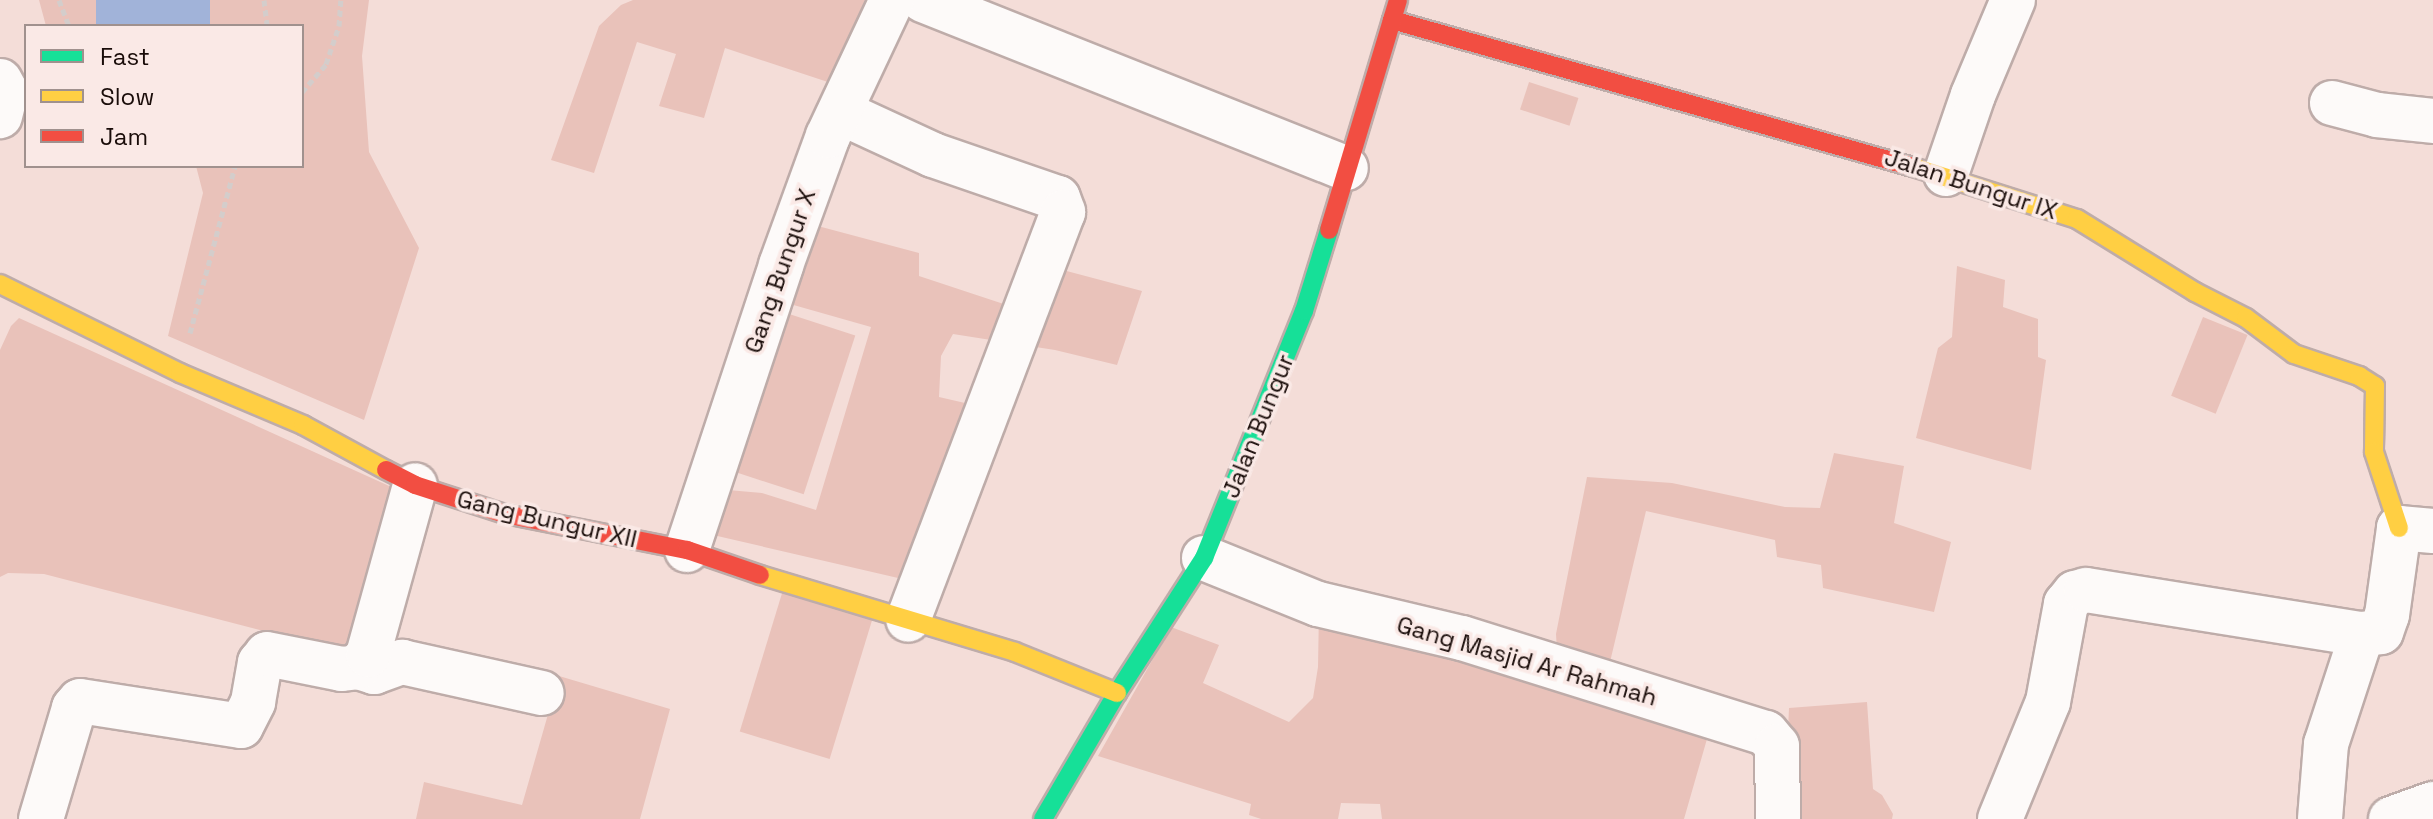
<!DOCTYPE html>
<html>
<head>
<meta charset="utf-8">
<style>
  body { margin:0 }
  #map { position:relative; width:2433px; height:819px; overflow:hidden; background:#f4ddd8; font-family:"Space Grotesk",sans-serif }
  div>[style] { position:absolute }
  .green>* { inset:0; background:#e9c2ba; transform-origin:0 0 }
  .water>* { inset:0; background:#a1b3d9; transform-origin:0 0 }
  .path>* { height:5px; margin-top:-2.5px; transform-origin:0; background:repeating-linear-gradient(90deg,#d4cdcb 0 6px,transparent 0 10px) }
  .roads { filter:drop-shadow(2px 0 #beaca9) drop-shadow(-2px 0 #beaca9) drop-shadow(0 2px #beaca9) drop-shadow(0 -2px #beaca9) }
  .street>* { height:44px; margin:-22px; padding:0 22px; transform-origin:22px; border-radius:22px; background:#fdfaf9 }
  .fast>* { height:18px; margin:-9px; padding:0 9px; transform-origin:9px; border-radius:9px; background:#16e098 }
  .slow>* { height:18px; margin:-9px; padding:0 9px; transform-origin:9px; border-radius:9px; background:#ffcf43 }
  .jam>* { height:18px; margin:-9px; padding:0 9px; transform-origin:9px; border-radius:9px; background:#f24e42 }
  span { translate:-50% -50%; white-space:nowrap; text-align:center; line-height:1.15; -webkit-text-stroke:7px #fae9e6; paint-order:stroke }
  .street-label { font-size:24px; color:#190c09 }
  .legend { position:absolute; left:24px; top:24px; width:280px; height:144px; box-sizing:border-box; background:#fae9e6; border:2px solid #a0918e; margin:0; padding:10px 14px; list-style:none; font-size:24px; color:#190c09 }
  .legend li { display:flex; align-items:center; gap:16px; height:40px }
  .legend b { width:40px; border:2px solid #a0918e }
</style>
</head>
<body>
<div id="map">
  <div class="green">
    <i style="clip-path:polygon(39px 0,369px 0,362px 56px,369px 152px,419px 248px,364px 420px,168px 336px,203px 193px,196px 166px,302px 166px,302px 26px,46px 26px)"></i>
    <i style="clip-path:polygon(633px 0,879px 0,840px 86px,725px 48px,704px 118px,659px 106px,676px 54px,637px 42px,594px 173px,551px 160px,599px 26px,621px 5px)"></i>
    <i style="left:1529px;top:82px;width:52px;height:29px;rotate:18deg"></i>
    <i style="clip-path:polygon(814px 225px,919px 253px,919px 276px,1022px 310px,1044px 265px,1142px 291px,1117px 365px,1055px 350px,953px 334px,941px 356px,939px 397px,1004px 412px,937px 587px,713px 535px,728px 490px,762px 493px,816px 510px,871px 327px,790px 304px)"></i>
    <i style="clip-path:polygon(1957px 266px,2005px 280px,2003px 307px,2038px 319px,2038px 357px,2046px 360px,2031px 470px,1916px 438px,1938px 348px,1952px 337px)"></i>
    <i style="left:783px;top:312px;width:76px;height:167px;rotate:18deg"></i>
    <i style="left:2203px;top:317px;width:48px;height:85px;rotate:22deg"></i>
    <i style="clip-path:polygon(19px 318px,398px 490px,402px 511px,344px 652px,44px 574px,8px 573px,0 577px,0 350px,11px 326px)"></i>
    <i style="clip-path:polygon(1834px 453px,1904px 466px,1894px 523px,1951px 542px,1934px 612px,1823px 588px,1821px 565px,1777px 557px,1775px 540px,1646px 511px,1610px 662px,1557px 651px,1556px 634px,1587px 477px,1672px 483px,1785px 507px,1820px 508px)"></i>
    <i style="left:783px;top:590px;width:94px;height:148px;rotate:17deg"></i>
    <i style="clip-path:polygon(1319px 610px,1709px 732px,1684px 819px,1382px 819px,1380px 804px,1341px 803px,1338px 819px,1261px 819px,1249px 815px,1251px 804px,1098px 756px,1171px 627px,1219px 645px,1203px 683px,1289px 722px,1313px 698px,1318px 667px)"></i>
    <i style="clip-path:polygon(559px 676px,670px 709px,640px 819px,416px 819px,424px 782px,522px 805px)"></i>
    <i style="clip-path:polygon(1867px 702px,1873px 789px,1882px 795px,1893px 814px,1892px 819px,1784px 819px,1789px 708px)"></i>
  </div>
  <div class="water">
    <i style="left:96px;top:0;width:114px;height:27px"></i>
  </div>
  <div class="path">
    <i style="left:59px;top:0;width:28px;rotate:69deg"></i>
    <i style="left:264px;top:0;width:26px;rotate:83deg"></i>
    <i style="left:302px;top:92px;width:37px;rotate:-49deg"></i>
    <i style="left:326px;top:64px;width:40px;rotate:-71.1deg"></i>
    <i style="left:339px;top:26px;width:26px;rotate:-86deg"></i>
    <i style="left:190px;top:333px;width:173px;rotate:-74.9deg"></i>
  </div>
  <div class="roads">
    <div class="street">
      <i style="left:923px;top:0;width:455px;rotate:21.7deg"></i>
      <i style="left:0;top:81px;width:13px;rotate:61deg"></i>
      <i style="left:6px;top:92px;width:25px;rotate:104deg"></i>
      <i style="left:2332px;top:103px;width:47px;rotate:14.9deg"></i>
      <i style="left:2377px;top:115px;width:56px;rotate:6.1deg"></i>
      <i style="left:840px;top:112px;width:102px;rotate:24.8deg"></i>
      <i style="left:933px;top:155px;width:132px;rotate:19deg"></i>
      <i style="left:1058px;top:198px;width:15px;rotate:70deg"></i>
      <i style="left:1063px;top:212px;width:436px;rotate:110.8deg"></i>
      <i style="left:1946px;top:174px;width:83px;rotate:-71.1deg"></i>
      <i style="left:1973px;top:95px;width:103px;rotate:-67.2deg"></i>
      <i style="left:687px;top:550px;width:300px;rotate:-71.7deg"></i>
      <i style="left:781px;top:265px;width:137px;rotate:-70deg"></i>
      <i style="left:828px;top:136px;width:150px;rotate:-64.8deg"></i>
      <i style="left:1204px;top:558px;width:123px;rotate:22deg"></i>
      <i style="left:1318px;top:604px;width:148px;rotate:13.3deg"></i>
      <i style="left:1462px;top:638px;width:318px;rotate:17.4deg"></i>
      <i style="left:1766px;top:733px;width:17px;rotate:50deg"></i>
      <i style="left:1777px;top:746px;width:73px;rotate:89.2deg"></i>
      <i style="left:2362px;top:634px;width:19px;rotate:-6deg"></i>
      <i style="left:2381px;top:632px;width:18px;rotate:-71deg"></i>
      <i style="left:2387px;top:615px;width:88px;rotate:-82.1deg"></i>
      <i style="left:2399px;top:528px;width:34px;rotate:5deg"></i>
      <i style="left:358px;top:667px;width:17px;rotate:17deg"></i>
      <i style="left:374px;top:672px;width:30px;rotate:-20deg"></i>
      <i style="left:402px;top:662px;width:143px;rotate:12.5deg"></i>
      <i style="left:41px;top:819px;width:116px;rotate:-73.4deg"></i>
      <i style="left:74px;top:708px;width:9px;rotate:-49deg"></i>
      <i style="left:80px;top:701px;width:163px;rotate:8.8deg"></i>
      <i style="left:241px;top:726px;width:27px;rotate:-63deg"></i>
      <i style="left:253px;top:702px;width:40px;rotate:-80deg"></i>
      <i style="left:260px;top:663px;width:11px;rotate:-52deg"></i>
      <i style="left:267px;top:654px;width:76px;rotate:11.3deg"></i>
      <i style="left:342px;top:669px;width:16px;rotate:-7deg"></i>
      <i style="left:358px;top:667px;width:16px;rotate:-50deg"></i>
      <i style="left:368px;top:655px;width:176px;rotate:-74.5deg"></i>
      <i style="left:2000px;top:819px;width:126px;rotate:-67.7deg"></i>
      <i style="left:2048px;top:702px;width:100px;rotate:-79.6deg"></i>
      <i style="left:2066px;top:604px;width:14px;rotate:-51deg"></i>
      <i style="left:2075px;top:593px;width:11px;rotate:-15deg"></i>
      <i style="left:2086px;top:590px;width:279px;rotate:9.1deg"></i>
      <i style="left:2362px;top:634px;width:116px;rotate:108.1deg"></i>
      <i style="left:2326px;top:744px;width:75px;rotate:94.6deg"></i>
      <i style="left:2391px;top:819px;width:45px;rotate:-19.7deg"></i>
    </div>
    <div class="fast">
      <i style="left:1043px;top:819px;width:146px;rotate:-59.6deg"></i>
      <i style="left:1117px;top:693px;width:161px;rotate:-57.2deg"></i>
      <i style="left:1204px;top:558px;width:266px;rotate:-68deg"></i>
      <i style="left:1304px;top:311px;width:85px;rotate:-72.8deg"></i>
    </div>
    <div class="slow">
      <i style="left:1913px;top:167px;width:172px;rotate:17.6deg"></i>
      <i style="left:2077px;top:219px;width:139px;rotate:31.7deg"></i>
      <i style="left:2195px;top:292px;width:57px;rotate:27deg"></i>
      <i style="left:2246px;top:318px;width:60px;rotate:36.9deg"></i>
      <i style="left:2294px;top:354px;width:69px;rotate:18.7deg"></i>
      <i style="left:2359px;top:376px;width:19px;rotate:32deg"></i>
      <i style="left:2375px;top:386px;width:66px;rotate:90.9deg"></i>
      <i style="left:2374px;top:452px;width:80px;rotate:71.8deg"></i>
      <i style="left:0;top:284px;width:201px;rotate:26.3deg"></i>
      <i style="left:180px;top:373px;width:134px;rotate:22.9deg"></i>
      <i style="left:303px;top:425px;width:94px;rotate:28.5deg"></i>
      <i style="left:760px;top:575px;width:266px;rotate:16.8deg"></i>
      <i style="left:1015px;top:652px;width:110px;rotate:21.9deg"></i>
    </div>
    <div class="jam">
      <i style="left:1392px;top:20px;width:541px;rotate:15.76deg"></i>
      <i style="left:1329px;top:230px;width:240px;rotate:-73.3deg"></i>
      <i style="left:386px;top:470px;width:33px;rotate:27deg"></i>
      <i style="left:415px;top:485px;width:95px;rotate:17.9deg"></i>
      <i style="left:505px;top:514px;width:186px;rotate:11.2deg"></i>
      <i style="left:687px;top:550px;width:77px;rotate:18.9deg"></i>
    </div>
  </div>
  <div class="street-label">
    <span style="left:1971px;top:184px;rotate:18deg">Jalan Bungur IX</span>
    <span style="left:780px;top:271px;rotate:-71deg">Gang Bungur X</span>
    <span style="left:1258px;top:426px;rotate:-68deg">Jalan Bungur</span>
    <span style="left:547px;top:519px;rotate:13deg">Gang Bungur XII</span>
    <span style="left:1527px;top:661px;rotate:16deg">Gang Masjid Ar Rahmah</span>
  </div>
  <ul class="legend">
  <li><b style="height:10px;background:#16e098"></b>Fast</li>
  <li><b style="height:10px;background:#ffcf43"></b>Slow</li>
  <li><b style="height:10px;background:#f24e42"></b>Jam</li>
  </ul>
</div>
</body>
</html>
